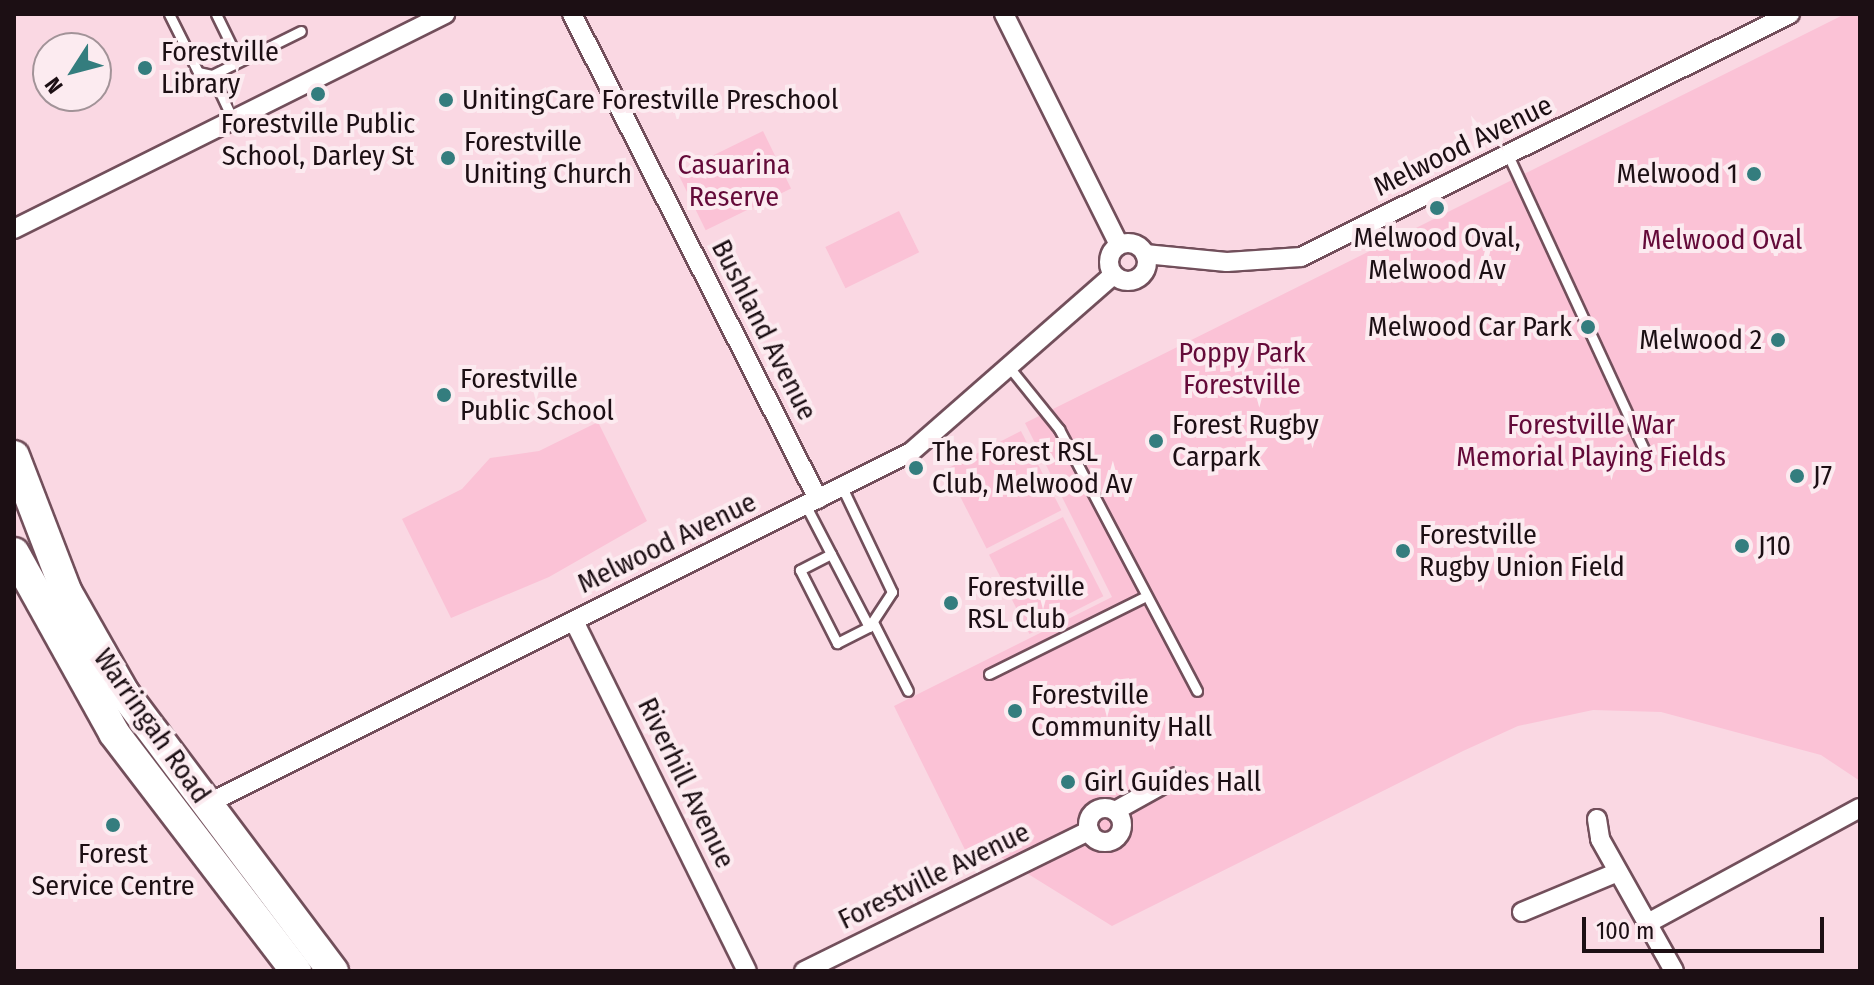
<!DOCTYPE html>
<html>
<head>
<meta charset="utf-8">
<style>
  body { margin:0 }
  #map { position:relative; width:1874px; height:985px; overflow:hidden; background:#fad8e3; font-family:"Fira Sans Condensed",sans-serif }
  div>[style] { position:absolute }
  .green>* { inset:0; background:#fbc2d6; transform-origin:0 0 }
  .roads { filter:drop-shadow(2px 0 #724f5b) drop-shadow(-2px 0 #724f5b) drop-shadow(0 2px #724f5b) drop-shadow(0 -2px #724f5b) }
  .service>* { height:9px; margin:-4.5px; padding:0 4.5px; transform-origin:4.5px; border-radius:4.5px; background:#fff }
  .minor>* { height:18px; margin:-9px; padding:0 9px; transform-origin:9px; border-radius:9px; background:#fff }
  .minor>.ring { margin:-9px; padding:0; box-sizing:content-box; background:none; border:18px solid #fff; border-radius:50% }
  .trunk>* { height:30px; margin:-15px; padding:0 15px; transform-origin:15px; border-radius:15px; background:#fff }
  .dots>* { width:22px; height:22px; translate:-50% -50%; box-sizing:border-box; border:4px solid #fcebf0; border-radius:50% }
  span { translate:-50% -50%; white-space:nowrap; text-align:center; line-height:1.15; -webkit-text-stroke:8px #fcebf0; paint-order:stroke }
  .poi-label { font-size:28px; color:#1c0f14 }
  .left { translate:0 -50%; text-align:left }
  .right { translate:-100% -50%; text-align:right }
  .street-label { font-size:28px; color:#1c0f14 }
  .park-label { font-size:28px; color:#640a39 }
  .frame { position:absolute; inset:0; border:16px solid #1c0f14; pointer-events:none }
  .north { position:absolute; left:32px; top:32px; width:80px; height:80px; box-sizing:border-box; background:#fcebf0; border:2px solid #a29398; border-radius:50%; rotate:234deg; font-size:22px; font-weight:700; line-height:32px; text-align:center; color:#1c0f14 }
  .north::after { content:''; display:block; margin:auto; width:28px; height:36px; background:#347d7e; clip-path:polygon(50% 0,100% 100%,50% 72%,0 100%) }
  .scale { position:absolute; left:1582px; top:917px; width:242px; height:36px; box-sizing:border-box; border:4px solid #1c0f14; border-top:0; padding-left:10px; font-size:24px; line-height:28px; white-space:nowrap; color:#1c0f14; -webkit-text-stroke:6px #fcebf0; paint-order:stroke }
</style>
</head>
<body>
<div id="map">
  <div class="green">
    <i style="clip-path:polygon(1845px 14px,1860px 14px,1860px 781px,1821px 755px,1661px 712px,1593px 710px,1518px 726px,1463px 751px,1112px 926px,996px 854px,973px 866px,894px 706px,1112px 597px,1025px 423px)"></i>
    <i style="left:763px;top:131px;width:64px;height:95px;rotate:64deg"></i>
    <i style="left:899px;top:211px;width:46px;height:82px;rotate:64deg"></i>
    <i style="clip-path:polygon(598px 422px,647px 521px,549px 577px,451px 618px,402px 519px,462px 489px,490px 458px,539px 451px)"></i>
    <i style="left:1021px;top:431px;width:89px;height:84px;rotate:63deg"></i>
    <i style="left:1063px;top:517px;width:89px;height:83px;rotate:63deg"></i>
  </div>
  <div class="roads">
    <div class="service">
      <i style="left:169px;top:14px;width:65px;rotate:63.4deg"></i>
      <i style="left:198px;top:72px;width:14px;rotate:12deg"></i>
      <i style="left:212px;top:75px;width:50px;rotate:65deg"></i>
      <i style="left:216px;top:14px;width:52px;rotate:63.9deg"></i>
      <i style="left:212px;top:75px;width:99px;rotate:-26.3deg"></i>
      <i style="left:1508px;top:155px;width:328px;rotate:65.2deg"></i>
      <i style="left:1009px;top:367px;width:80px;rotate:51.1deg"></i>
      <i style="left:1059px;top:429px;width:296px;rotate:62.2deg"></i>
      <i style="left:806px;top:506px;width:136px;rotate:62.5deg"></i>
      <i style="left:831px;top:554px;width:35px;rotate:153deg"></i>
      <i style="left:800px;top:570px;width:82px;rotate:63.1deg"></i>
      <i style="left:837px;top:643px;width:36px;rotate:-27deg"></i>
      <i style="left:869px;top:627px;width:42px;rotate:-56.7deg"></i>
      <i style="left:892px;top:592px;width:116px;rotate:-115.5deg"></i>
      <i style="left:873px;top:622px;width:77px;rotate:63.1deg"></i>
      <i style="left:989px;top:674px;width:171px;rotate:-26.4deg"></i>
    </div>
    <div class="minor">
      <i style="left:572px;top:14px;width:544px;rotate:63.11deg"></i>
      <i style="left:1004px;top:14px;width:258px;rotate:63.5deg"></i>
      <i style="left:14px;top:229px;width:482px;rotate:-26.5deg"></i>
      <i class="ring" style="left:1109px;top:243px;width:20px;height:20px"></i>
      <i style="left:1145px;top:254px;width:82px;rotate:5.6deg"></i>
      <i style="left:1227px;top:262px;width:74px;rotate:-3.9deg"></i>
      <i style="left:1301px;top:257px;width:546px;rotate:-26.42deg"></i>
      <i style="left:574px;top:621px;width:390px;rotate:63.7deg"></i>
      <i style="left:207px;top:804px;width:787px;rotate:-26.57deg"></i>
      <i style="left:911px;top:452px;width:269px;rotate:-41.2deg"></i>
      <i class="ring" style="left:1088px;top:808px;width:16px;height:16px"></i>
      <i style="left:1115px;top:811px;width:70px;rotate:-29.1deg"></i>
      <i style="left:1597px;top:819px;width:20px;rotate:81deg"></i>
      <i style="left:1600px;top:839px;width:151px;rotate:60.7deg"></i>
      <i style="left:1522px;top:912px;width:104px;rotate:-22.6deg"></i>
      <i style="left:1648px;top:923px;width:241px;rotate:-28.5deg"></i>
      <i style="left:804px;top:971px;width:318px;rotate:-26.2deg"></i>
    </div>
    <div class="trunk">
      <i style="left:14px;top:456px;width:145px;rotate:68.9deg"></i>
      <i style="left:66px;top:591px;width:117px;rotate:60.4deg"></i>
      <i style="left:124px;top:693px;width:348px;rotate:53.1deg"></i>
      <i style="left:14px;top:553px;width:206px;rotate:60.9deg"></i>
      <i style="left:114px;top:733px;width:300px;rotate:52.6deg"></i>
    </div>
  </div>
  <div class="dots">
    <i style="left:145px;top:68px;background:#347d7e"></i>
    <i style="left:318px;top:94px;background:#347d7e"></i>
    <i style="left:446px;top:100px;background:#347d7e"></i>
    <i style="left:448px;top:158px;background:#347d7e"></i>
    <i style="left:1754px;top:174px;background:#347d7e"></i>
    <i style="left:1437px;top:208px;background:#347d7e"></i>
    <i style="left:1588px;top:327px;background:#347d7e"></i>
    <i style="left:1778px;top:340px;background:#347d7e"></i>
    <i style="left:444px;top:395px;background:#347d7e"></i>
    <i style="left:1156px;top:441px;background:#347d7e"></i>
    <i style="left:916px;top:468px;background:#347d7e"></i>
    <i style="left:1797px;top:476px;background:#347d7e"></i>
    <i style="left:1742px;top:546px;background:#347d7e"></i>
    <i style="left:1403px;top:551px;background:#347d7e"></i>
    <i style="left:951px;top:603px;background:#347d7e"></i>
    <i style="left:1015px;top:711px;background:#347d7e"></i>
    <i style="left:1068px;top:782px;background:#347d7e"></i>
    <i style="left:113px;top:825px;background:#347d7e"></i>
  </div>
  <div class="poi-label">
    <span class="left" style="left:161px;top:68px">Forestville<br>Library</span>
    <span class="left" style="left:462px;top:100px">UnitingCare Forestville Preschool</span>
    <span style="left:318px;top:140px">Forestville Public<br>School, Darley St</span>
    <span class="left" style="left:464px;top:158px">Forestville<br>Uniting Church</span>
    <span class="right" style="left:1738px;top:174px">Melwood 1</span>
    <span style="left:1437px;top:254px">Melwood Oval,<br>Melwood Av</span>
    <span class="right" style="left:1572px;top:327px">Melwood Car Park</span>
    <span class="right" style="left:1762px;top:340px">Melwood 2</span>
    <span class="left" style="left:460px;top:395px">Forestville<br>Public School</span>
    <span class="left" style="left:1172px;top:441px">Forest Rugby<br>Carpark</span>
    <span class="left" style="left:932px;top:468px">The Forest RSL<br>Club, Melwood Av</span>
    <span class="left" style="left:1813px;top:476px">J7</span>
    <span class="left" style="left:1419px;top:551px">Forestville<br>Rugby Union Field</span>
    <span class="left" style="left:1758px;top:546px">J10</span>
    <span class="left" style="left:967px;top:603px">Forestville<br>RSL Club</span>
    <span class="left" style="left:1031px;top:711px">Forestville<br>Community Hall</span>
    <span class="left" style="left:1084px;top:782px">Girl Guides Hall</span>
    <span style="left:113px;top:870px">Forest<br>Service Centre</span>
  </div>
  <div class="street-label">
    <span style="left:1463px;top:146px;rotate:-26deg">Melwood Avenue</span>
    <span style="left:764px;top:330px;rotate:63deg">Bushland Avenue</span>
    <span style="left:667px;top:543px;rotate:-26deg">Melwood Avenue</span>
    <span style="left:152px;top:726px;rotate:55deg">Warringah Road</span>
    <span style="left:686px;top:783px;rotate:64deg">Riverhill Avenue</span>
    <span style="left:934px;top:876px;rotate:-26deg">Forestville Avenue</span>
  </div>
  <div class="park-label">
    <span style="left:734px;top:181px">Casuarina<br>Reserve</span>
    <span style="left:1722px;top:240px">Melwood Oval</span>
    <span style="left:1242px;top:369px">Poppy Park<br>Forestville</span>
    <span style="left:1591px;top:441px">Forestville War<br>Memorial Playing Fields</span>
  </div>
  <div class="frame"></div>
  <div class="north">N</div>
  <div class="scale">100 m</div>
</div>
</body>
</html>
